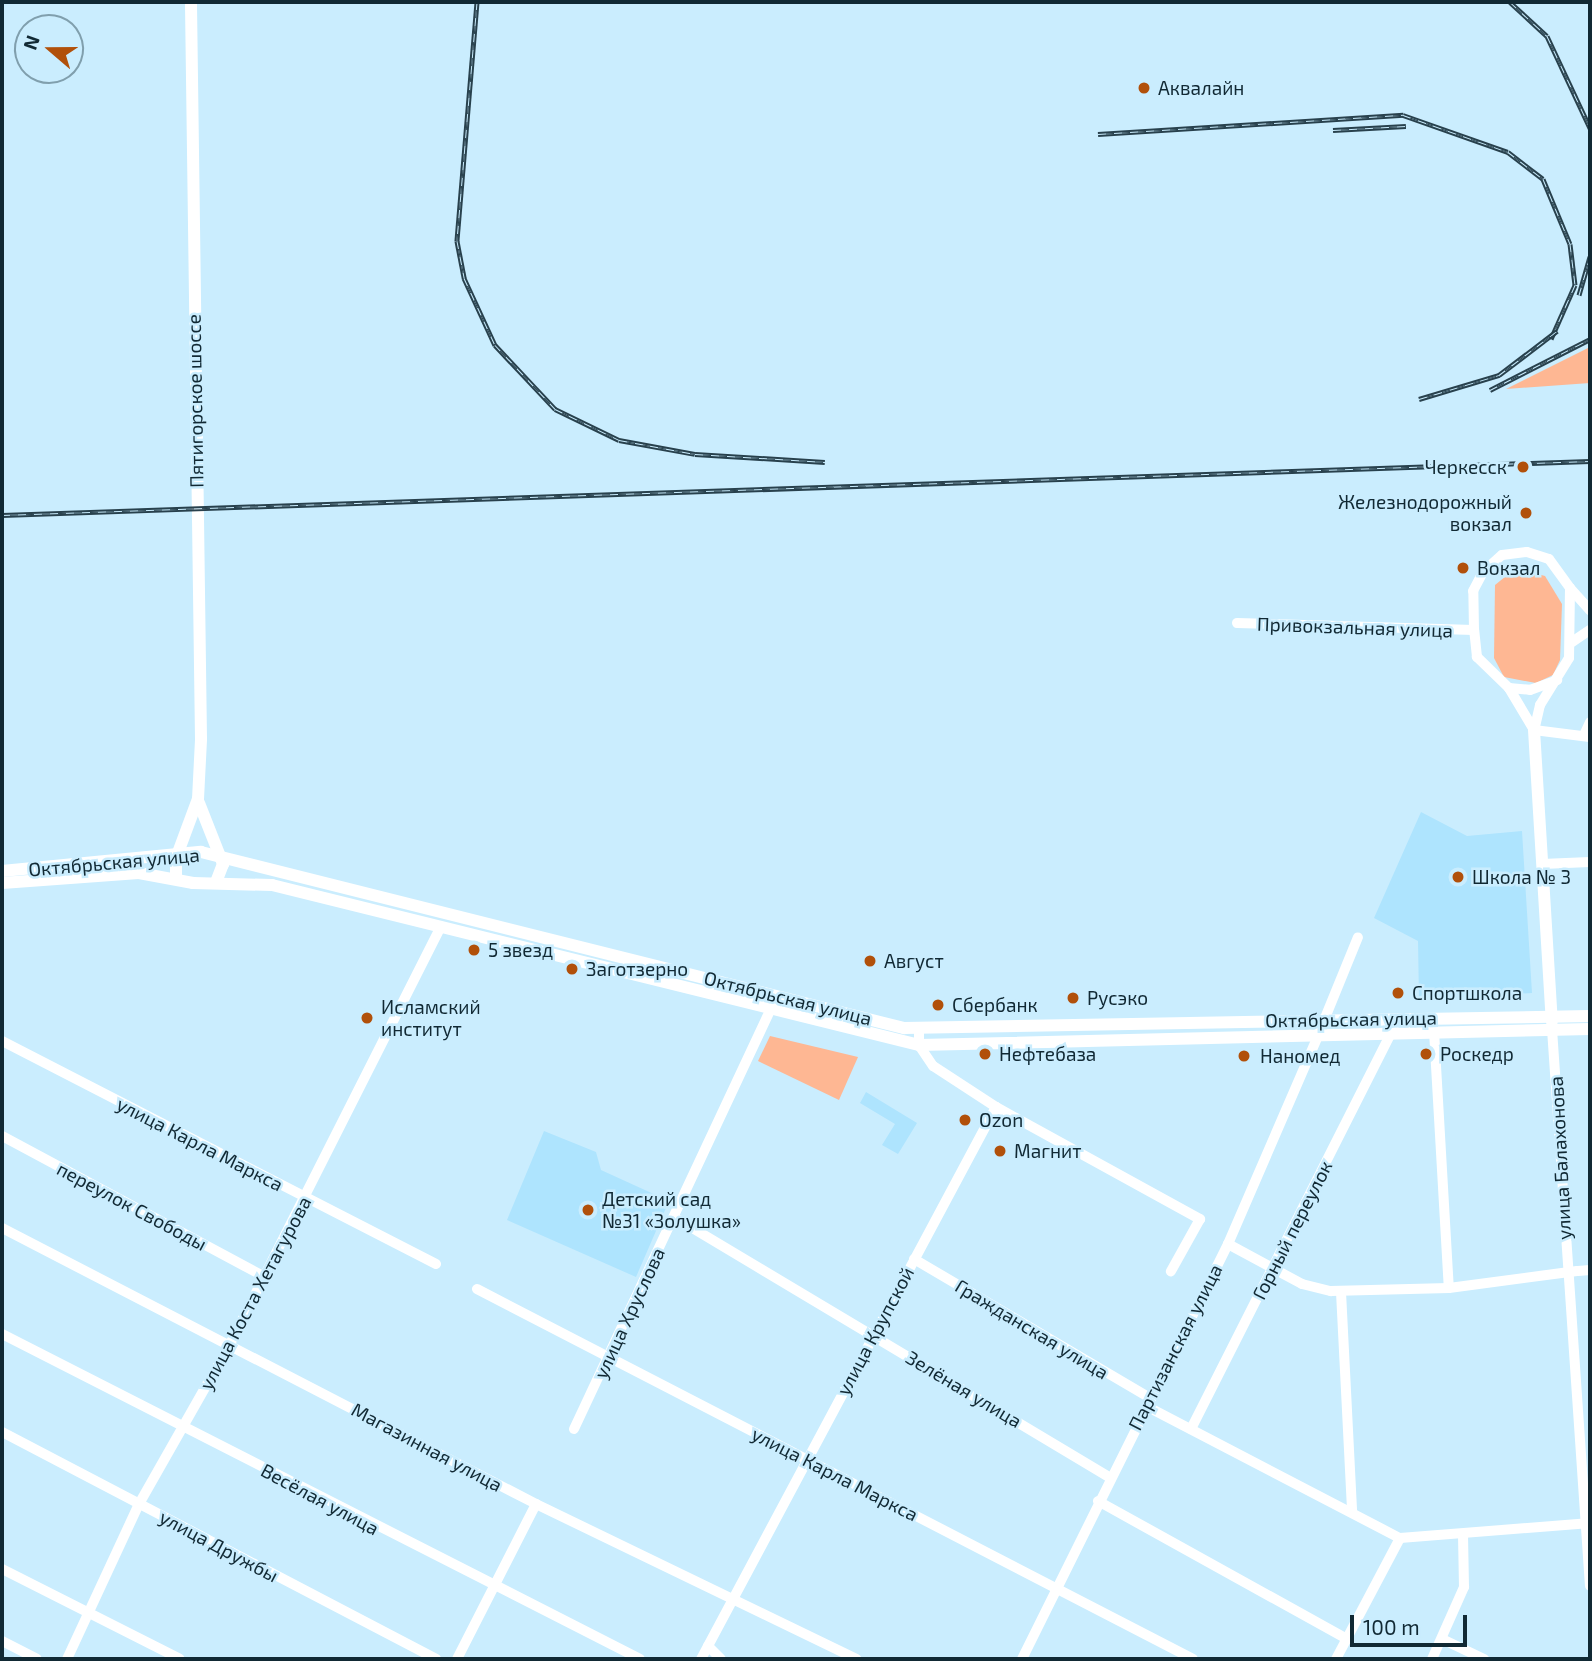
<!DOCTYPE html>
<html>
<head>
<meta charset="utf-8">
<style>
  body { margin:0 }
  #map { position:relative; width:1592px; height:1661px; overflow:hidden; background:#caedfe; font-family:"Exo 2",sans-serif }
  div>[style] { position:absolute }
  .built>* { inset:0; background:#aee4fe }
  .green>* { inset:0; background:#feb793 }
  .minor>* { height:10px; margin:-5px; padding:0 5px; transform-origin:5px; border-radius:5px; background:#fff }
  .major>* { height:12px; margin:-6px; padding:0 6px; transform-origin:6px; border-radius:6px; background:#fff }
  .rail>* { height:5px; margin-top:-2.5px; transform-origin:0; background:repeating-linear-gradient(90deg,#caedfe 0 8px,#28414d 0 16px); box-sizing:border-box; border-block:2px solid #28414d }
  .dots>* { width:19px; height:19px; translate:-50% -50%; box-sizing:border-box; border:4px solid #caedfe; border-radius:50% }
  span { translate:-50% -50%; white-space:nowrap; text-align:center; line-height:1.15; -webkit-text-stroke:5px #caedfe; paint-order:stroke }
  .poi-label { font-size:19px; color:#112934 }
  .left { translate:0 -50%; text-align:left }
  .right { translate:-100% -50%; text-align:right }
  .street-label { font-size:19px; color:#112934 }
  .frame { position:absolute; inset:0; border:4px solid #112934; pointer-events:none }
  .north { position:absolute; left:14px; top:14px; width:70px; height:70px; box-sizing:border-box; background:#caedfe; border:2px solid #809fad; border-radius:50%; rotate:290deg; font-size:19px; font-weight:700; line-height:28px; text-align:center; color:#112934 }
  .north::after { content:''; display:block; margin:auto; width:24px; height:32px; background:#b1500a; clip-path:polygon(50% 0,100% 100%,50% 72%,0 100%) }
  .scale { position:absolute; left:1350px; top:1615px; width:117px; height:32px; box-sizing:border-box; border:4px solid #112934; border-top:0; padding-left:9px; font-size:21px; line-height:24px; white-space:nowrap; color:#112934; -webkit-text-stroke:5px #caedfe; paint-order:stroke }
</style>
</head>
<body>
<div id="map">
  <div class="built">
    <i style="clip-path:polygon(1421px 812px,1467px 836px,1522px 831px,1532px 993px,1419px 1000px,1418px 941px,1374px 918px)"></i>
    <i style="clip-path:polygon(866px 1092px,917px 1123px,898px 1154px,882px 1145px,895px 1124px,860px 1103px)"></i>
    <i style="clip-path:polygon(544px 1131px,596px 1152px,601px 1170px,669px 1201px,636px 1277px,507px 1220px)"></i>
  </div>
  <div class="green">
    <i style="clip-path:polygon(1590px 347px,1590px 383px,1506px 389px)"></i>
    <i style="clip-path:polygon(1516px 568px,1545px 576px,1562px 604px,1560px 660px,1553px 675px,1536px 683px,1504px 677px,1494px 658px,1495px 585px)"></i>
    <i style="clip-path:polygon(770px 1036px,858px 1057px,839px 1100px,758px 1061px)"></i>
  </div>
  <div class="minor">
    <i style="left:1527px;top:552px;width:23px;rotate:18deg"></i>
    <i style="left:1549px;top:559px;width:36px;rotate:54deg"></i>
    <i style="left:1570px;top:588px;width:70px;rotate:90.8deg"></i>
    <i style="left:1569px;top:658px;width:55px;rotate:121.7deg"></i>
    <i style="left:1540px;top:705px;width:26px;rotate:103deg"></i>
    <i style="left:1534px;top:730px;width:49px;rotate:-120.8deg"></i>
    <i style="left:1509px;top:688px;width:45px;rotate:-135.9deg"></i>
    <i style="left:1477px;top:657px;width:27px;rotate:-96deg"></i>
    <i style="left:1474px;top:630px;width:39px;rotate:-91deg"></i>
    <i style="left:1473px;top:591px;width:21px;rotate:-62deg"></i>
    <i style="left:1483px;top:572px;width:25px;rotate:-42deg"></i>
    <i style="left:1502px;top:555px;width:25px;rotate:-7deg"></i>
    <i style="left:1570px;top:588px;width:30px;rotate:48deg"></i>
    <i style="left:1237px;top:623px;width:237px;rotate:1.7deg"></i>
    <i style="left:1572px;top:642px;width:22px;rotate:-34deg"></i>
    <i style="left:1509px;top:688px;width:21px;rotate:5deg"></i>
    <i style="left:1530px;top:690px;width:29px;rotate:-20deg"></i>
    <i style="left:1534px;top:730px;width:56px;rotate:7.1deg"></i>
    <i style="left:1584px;top:735px;width:14px;rotate:-65deg"></i>
    <i style="left:1542px;top:864px;width:48px;rotate:-2.4deg"></i>
    <i style="left:1325px;top:1018px;width:87px;rotate:-67.8deg"></i>
    <i style="left:1552px;top:1029px;width:558px;rotate:86.1deg"></i>
    <i style="left:1434px;top:1031px;width:257px;rotate:86.7deg"></i>
    <i style="left:2px;top:1041px;width:488px;rotate:27.2deg"></i>
    <i style="left:996px;top:1107px;width:233px;rotate:28.8deg"></i>
    <i style="left:1200px;top:1219px;width:60px;rotate:119.1deg"></i>
    <i style="left:2px;top:1136px;width:296px;rotate:28.2deg"></i>
    <i style="left:674px;top:1217px;width:507px;rotate:30.87deg"></i>
    <i style="left:2px;top:1228px;width:601px;rotate:27.33deg"></i>
    <i style="left:536px;top:1504px;width:356px;rotate:25.8deg"></i>
    <i style="left:1228px;top:1244px;width:84px;rotate:28.4deg"></i>
    <i style="left:1302px;top:1284px;width:30px;rotate:14deg"></i>
    <i style="left:1331px;top:1291px;width:118px;rotate:-1.5deg"></i>
    <i style="left:1449px;top:1288px;width:129px;rotate:-7.6deg"></i>
    <i style="left:914px;top:1259px;width:274px;rotate:30.5deg"></i>
    <i style="left:1578px;top:1271px;width:12px;rotate:-5deg"></i>
    <i style="left:477px;top:1289px;width:806px;rotate:27.33deg"></i>
    <i style="left:1341px;top:1292px;width:220px;rotate:87.1deg"></i>
    <i style="left:2px;top:1334px;width:716px;rotate:26.99deg"></i>
    <i style="left:1146px;top:1406px;width:286px;rotate:27.5deg"></i>
    <i style="left:1400px;top:1538px;width:191px;rotate:-4.5deg"></i>
    <i style="left:574px;top:1429px;width:467px;rotate:-64.9deg"></i>
    <i style="left:1191px;top:1429px;width:446px;rotate:-63.2deg"></i>
    <i style="left:2px;top:1432px;width:490px;rotate:27.6deg"></i>
    <i style="left:1098px;top:1501px;width:285px;rotate:29deg"></i>
    <i style="left:2px;top:1569px;width:199px;rotate:26.8deg"></i>
    <i style="left:1442px;top:1639px;width:47px;rotate:25.5deg"></i>
    <i style="left:2px;top:1641px;width:39px;rotate:27deg"></i>
    <i style="left:708px;top:1646px;width:18px;rotate:45deg"></i>
    <i style="left:67px;top:1659px;width:171px;rotate:-65.1deg"></i>
    <i style="left:139px;top:1504px;width:184px;rotate:-60.4deg"></i>
    <i style="left:230px;top:1344px;width:468px;rotate:-63.2deg"></i>
    <i style="left:457px;top:1659px;width:174px;rotate:-63deg"></i>
    <i style="left:701px;top:1659px;width:626px;rotate:-61.88deg"></i>
    <i style="left:996px;top:1107px;width:75px;rotate:-146.9deg"></i>
    <i style="left:933px;top:1066px;width:25px;rotate:-124deg"></i>
    <i style="left:919px;top:1045px;width:16px;rotate:-90deg"></i>
    <i style="left:1022px;top:1659px;width:463px;rotate:-63.6deg"></i>
    <i style="left:1228px;top:1244px;width:232px;rotate:-66.6deg"></i>
    <i style="left:1336px;top:1659px;width:137px;rotate:-62.1deg"></i>
    <i style="left:1432px;top:1659px;width:79px;rotate:-66deg"></i>
    <i style="left:1464px;top:1587px;width:51px;rotate:-91.1deg"></i>
  </div>
  <div class="major">
    <i style="left:1534px;top:730px;width:292px;rotate:86.5deg"></i>
    <i style="left:199px;top:803px;width:66px;rotate:68.5deg"></i>
    <i style="left:223px;top:864px;width:19px;rotate:111deg"></i>
    <i style="left:2px;top:871px;width:200px;rotate:-5.5deg"></i>
    <i style="left:201px;top:852px;width:725px;rotate:14.06deg"></i>
    <i style="left:904px;top:1028px;width:686px;rotate:-1deg"></i>
    <i style="left:176px;top:877px;width:19px;rotate:-90deg"></i>
    <i style="left:176px;top:858px;width:63px;rotate:-69.6deg"></i>
    <i style="left:198px;top:799px;width:60px;rotate:-87.1deg"></i>
    <i style="left:201px;top:739px;width:737px;rotate:-90.78deg"></i>
    <i style="left:2px;top:883px;width:137px;rotate:-4.2deg"></i>
    <i style="left:139px;top:873px;width:55px;rotate:10.5deg"></i>
    <i style="left:193px;top:883px;width:79px;rotate:1.5deg"></i>
    <i style="left:272px;top:885px;width:666px;rotate:13.89deg"></i>
    <i style="left:919px;top:1045px;width:671px;rotate:-1.37deg"></i>
  </div>
  <div class="rail">
    <i style="left:477px;top:2px;width:240px;rotate:94.8deg"></i>
    <i style="left:457px;top:241px;width:38px;rotate:79deg"></i>
    <i style="left:464px;top:278px;width:74px;rotate:65.2deg"></i>
    <i style="left:495px;top:345px;width:88px;rotate:46.8deg"></i>
    <i style="left:555px;top:409px;width:71px;rotate:25.8deg"></i>
    <i style="left:619px;top:440px;width:77px;rotate:10.4deg"></i>
    <i style="left:695px;top:454px;width:130px;rotate:3.5deg"></i>
    <i style="left:1510px;top:2px;width:50px;rotate:42.6deg"></i>
    <i style="left:1547px;top:36px;width:102px;rotate:64.9deg"></i>
    <i style="left:1333px;top:130px;width:73px;rotate:-3.1deg"></i>
    <i style="left:1098px;top:134px;width:306px;rotate:-3.6deg"></i>
    <i style="left:1403px;top:115px;width:111px;rotate:19.4deg"></i>
    <i style="left:1508px;top:152px;width:44px;rotate:37.6deg"></i>
    <i style="left:1543px;top:179px;width:70px;rotate:67.4deg"></i>
    <i style="left:1570px;top:244px;width:41px;rotate:83deg"></i>
    <i style="left:1575px;top:285px;width:59px;rotate:114deg"></i>
    <i style="left:1579px;top:295px;width:40px;rotate:-74deg"></i>
    <i style="left:1490px;top:390px;width:112px;rotate:-27deg"></i>
    <i style="left:1419px;top:399px;width:84px;rotate:-16.7deg"></i>
    <i style="left:1499px;top:375px;width:73px;rotate:-37.2deg"></i>
    <i style="left:2px;top:515px;width:1589px;rotate:-1.95deg"></i>
  </div>
  <div class="dots">
    <i style="left:1144px;top:88px;background:#b1500a"></i>
    <i style="left:1523px;top:467px;background:#b1500a"></i>
    <i style="left:1526px;top:513px;background:#b1500a"></i>
    <i style="left:1463px;top:568px;background:#b1500a"></i>
    <i style="left:1458px;top:877px;background:#b1500a"></i>
    <i style="left:474px;top:950px;background:#b1500a"></i>
    <i style="left:870px;top:961px;background:#b1500a"></i>
    <i style="left:572px;top:969px;background:#b1500a"></i>
    <i style="left:1398px;top:993px;background:#b1500a"></i>
    <i style="left:1073px;top:998px;background:#b1500a"></i>
    <i style="left:938px;top:1005px;background:#b1500a"></i>
    <i style="left:367px;top:1018px;background:#b1500a"></i>
    <i style="left:985px;top:1054px;background:#b1500a"></i>
    <i style="left:1426px;top:1054px;background:#b1500a"></i>
    <i style="left:1244px;top:1056px;background:#b1500a"></i>
    <i style="left:965px;top:1120px;background:#b1500a"></i>
    <i style="left:1000px;top:1151px;background:#b1500a"></i>
    <i style="left:588px;top:1210px;background:#b1500a"></i>
  </div>
  <div class="poi-label">
    <span class="left" style="left:1158px;top:88px">Аквалайн</span>
    <span class="right" style="left:1507px;top:467px">Черкесск</span>
    <span class="right" style="left:1512px;top:513px">Железнодорожный<br>вокзал</span>
    <span class="left" style="left:1477px;top:568px">Вокзал</span>
    <span class="left" style="left:1472px;top:877px">Школа № 3</span>
    <span class="left" style="left:488px;top:950px">5 звезд</span>
    <span class="left" style="left:884px;top:961px">Август</span>
    <span class="left" style="left:586px;top:969px">Заготзерно</span>
    <span class="left" style="left:1412px;top:993px">Спортшкола</span>
    <span class="left" style="left:1087px;top:998px">Русэко</span>
    <span class="left" style="left:952px;top:1005px">Сбербанк</span>
    <span class="left" style="left:381px;top:1018px">Исламский<br>институт</span>
    <span class="left" style="left:999px;top:1054px">Нефтебаза</span>
    <span class="left" style="left:1440px;top:1054px">Роскедр</span>
    <span class="left" style="left:1260px;top:1056px">Наномед</span>
    <span class="left" style="left:979px;top:1120px">Ozon</span>
    <span class="left" style="left:1014px;top:1151px">Магнит</span>
    <span class="left" style="left:602px;top:1210px">Детский сад<br>№31 «Золушка»</span>
  </div>
  <div class="street-label">
    <span style="left:195px;top:401px;rotate:-91deg">Пятигорское шоссе</span>
    <span style="left:1355px;top:627px;rotate:2deg">Привокзальная улица</span>
    <span style="left:114px;top:862px;rotate:-5deg">Октябрьская улица</span>
    <span style="left:788px;top:998px;rotate:14deg">Октябрьская улица</span>
    <span style="left:1351px;top:1019px;rotate:-1deg">Октябрьская улица</span>
    <span style="left:200px;top:1144px;rotate:27deg">улица Карла Маркса</span>
    <span style="left:1560px;top:1158px;rotate:-93deg">улица Балахонова</span>
    <span style="left:132px;top:1206px;rotate:28deg">переулок Свободы</span>
    <span style="left:1292px;top:1230px;rotate:-63deg">Горный переулок</span>
    <span style="left:255px;top:1293px;rotate:-62deg">улица Коста Хетагурова</span>
    <span style="left:629px;top:1313px;rotate:-65deg">улица Хруслова</span>
    <span style="left:1032px;top:1329px;rotate:31deg">Гражданская улица</span>
    <span style="left:875px;top:1331px;rotate:-62deg">улица Крупской</span>
    <span style="left:1175px;top:1347px;rotate:-63deg">Партизанская улица</span>
    <span style="left:964px;top:1389px;rotate:31deg">Зелёная улица</span>
    <span style="left:427px;top:1447px;rotate:28deg">Магазинная улица</span>
    <span style="left:835px;top:1474px;rotate:27deg">улица Карла Маркса</span>
    <span style="left:320px;top:1499px;rotate:28deg">Весёлая улица</span>
    <span style="left:219px;top:1546px;rotate:28deg">улица Дружбы</span>
  </div>
  <div class="frame"></div>
  <div class="north">N</div>
  <div class="scale">100 m</div>
</div>
</body>
</html>
